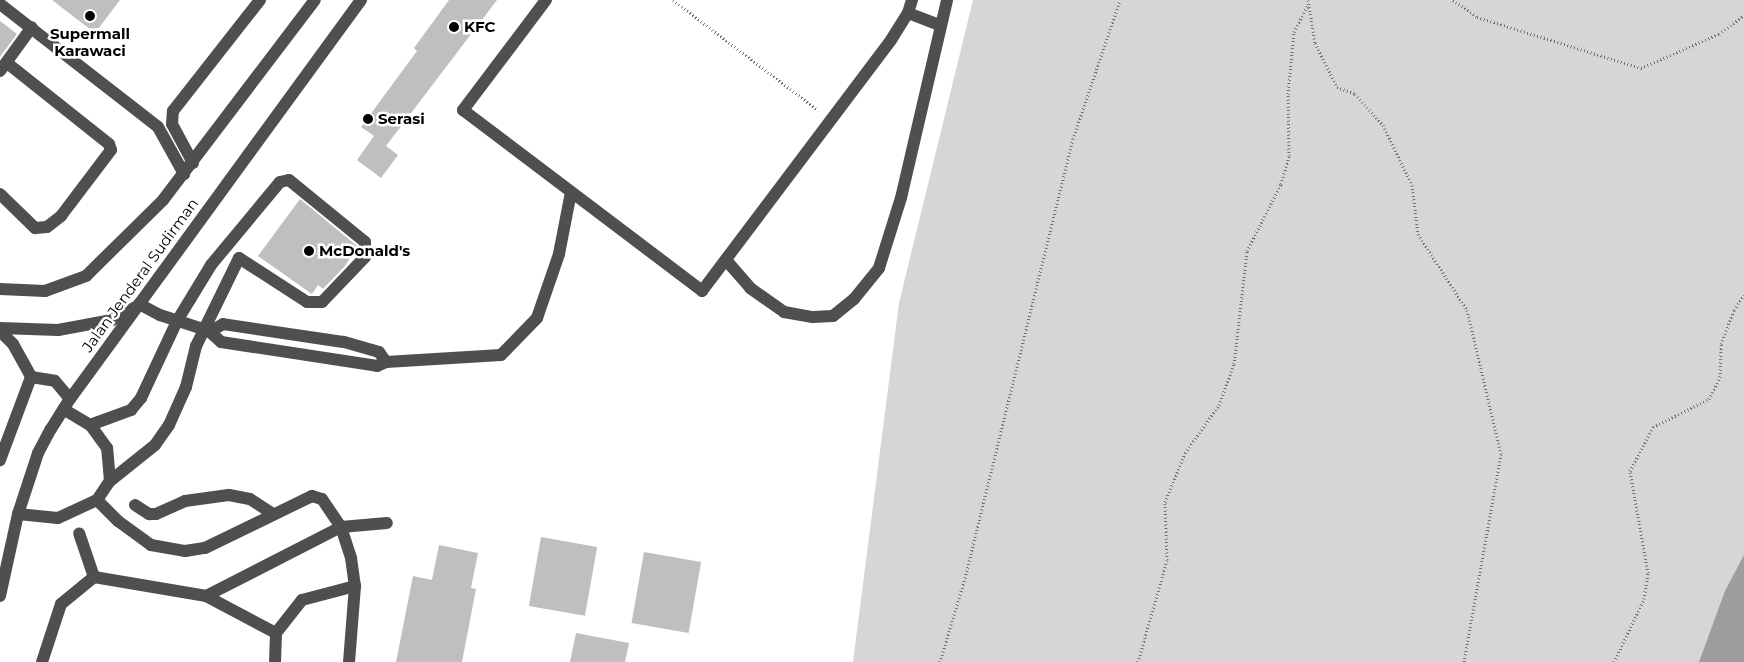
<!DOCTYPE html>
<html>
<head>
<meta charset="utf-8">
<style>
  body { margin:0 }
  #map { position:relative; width:1744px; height:662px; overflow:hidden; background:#fff; font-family:Montserrat,sans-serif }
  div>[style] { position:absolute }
  .green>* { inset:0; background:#d6d6d6 }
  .water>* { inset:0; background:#9d9d9d }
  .building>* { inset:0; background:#bfbfbf; transform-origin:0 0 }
  .path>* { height:3px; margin-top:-1.5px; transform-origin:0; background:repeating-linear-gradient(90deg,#717171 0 1px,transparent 0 3.5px) }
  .minor>* { height:12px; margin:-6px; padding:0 6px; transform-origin:6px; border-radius:6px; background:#4f4f4f }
  .dots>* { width:14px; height:14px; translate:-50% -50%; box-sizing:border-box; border:2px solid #fff; border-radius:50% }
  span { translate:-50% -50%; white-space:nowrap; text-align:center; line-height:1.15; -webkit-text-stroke:5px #fff; paint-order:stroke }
  .poi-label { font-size:15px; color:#000; font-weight:700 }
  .left { translate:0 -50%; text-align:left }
  .street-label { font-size:15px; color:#000 }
</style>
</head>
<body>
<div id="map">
  <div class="green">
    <i style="clip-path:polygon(973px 0,1744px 0,1744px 662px,853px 662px,899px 303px)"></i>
  </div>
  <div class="water">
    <i style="clip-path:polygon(1744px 555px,1744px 662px,1699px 662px,1725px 591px)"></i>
  </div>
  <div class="building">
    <i style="clip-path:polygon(52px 0,120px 0,95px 33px)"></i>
    <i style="clip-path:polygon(449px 0,497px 0,386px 146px,398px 155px,381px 178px,357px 160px,374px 136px,361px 127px,417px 51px,414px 48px)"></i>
    <i style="clip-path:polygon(0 21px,17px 34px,0 57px)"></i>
    <i style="clip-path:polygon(300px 199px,357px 246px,345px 266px,323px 289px,318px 285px,312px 294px,258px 256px)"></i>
    <i style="left:541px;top:537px;width:57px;height:70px;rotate:10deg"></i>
    <i style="clip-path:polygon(439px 545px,478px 553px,471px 588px,476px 589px,462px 662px,396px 662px,413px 576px,432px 580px)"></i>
    <i style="left:644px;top:552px;width:58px;height:72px;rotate:10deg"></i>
    <i style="clip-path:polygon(576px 633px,629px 643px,625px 662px,570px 662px)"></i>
  </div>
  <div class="path">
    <i style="left:673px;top:0;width:182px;rotate:37.2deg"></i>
    <i style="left:1308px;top:0;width:44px;rotate:80.8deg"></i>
    <i style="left:1315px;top:43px;width:49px;rotate:63.4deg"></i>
    <i style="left:1337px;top:87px;width:19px;rotate:21deg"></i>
    <i style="left:1355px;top:94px;width:42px;rotate:47.9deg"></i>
    <i style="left:1383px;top:125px;width:67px;rotate:64.2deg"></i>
    <i style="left:1412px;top:185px;width:49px;rotate:83deg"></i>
    <i style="left:1418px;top:234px;width:90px;rotate:57.2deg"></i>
    <i style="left:1467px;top:310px;width:148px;rotate:76.7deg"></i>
    <i style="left:1501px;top:454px;width:211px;rotate:100.1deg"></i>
    <i style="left:1453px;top:0;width:29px;rotate:35deg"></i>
    <i style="left:1477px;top:17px;width:172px;rotate:17.3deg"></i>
    <i style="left:1641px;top:68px;width:85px;rotate:-23.6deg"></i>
    <i style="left:1719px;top:34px;width:31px;rotate:-37deg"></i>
    <i style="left:940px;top:662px;width:88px;rotate:-73.4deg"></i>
    <i style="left:965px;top:578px;width:452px;rotate:-76.2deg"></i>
    <i style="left:1073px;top:139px;width:147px;rotate:-71.3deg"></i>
    <i style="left:1138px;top:662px;width:106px;rotate:-74.1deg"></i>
    <i style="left:1167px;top:560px;width:58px;rotate:-92deg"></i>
    <i style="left:1165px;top:502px;width:53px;rotate:-67.8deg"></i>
    <i style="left:1185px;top:453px;width:59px;rotate:-54.7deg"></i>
    <i style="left:1219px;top:405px;width:44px;rotate:-69.9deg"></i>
    <i style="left:1234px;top:364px;width:114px;rotate:-83.4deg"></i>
    <i style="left:1247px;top:251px;width:75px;rotate:-63.1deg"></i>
    <i style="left:1281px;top:184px;width:29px;rotate:-74deg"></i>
    <i style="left:1289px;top:156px;width:62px;rotate:-90.9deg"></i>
    <i style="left:1288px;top:94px;width:62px;rotate:-84.5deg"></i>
    <i style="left:1294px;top:32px;width:30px;rotate:-63deg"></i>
    <i style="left:1614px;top:662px;width:70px;rotate:-64.5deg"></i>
    <i style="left:1644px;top:599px;width:26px;rotate:-81deg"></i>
    <i style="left:1648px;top:573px;width:104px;rotate:-100deg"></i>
    <i style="left:1630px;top:471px;width:50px;rotate:-62.4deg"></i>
    <i style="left:1653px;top:427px;width:63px;rotate:-26.6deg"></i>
    <i style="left:1709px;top:399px;width:25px;rotate:-63deg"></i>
    <i style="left:1720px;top:377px;width:33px;rotate:-88deg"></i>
    <i style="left:1721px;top:344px;width:36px;rotate:-69deg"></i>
    <i style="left:1734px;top:310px;width:18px;rotate:-56deg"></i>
  </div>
  <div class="minor">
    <i style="left:546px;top:0;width:138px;rotate:127deg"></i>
    <i style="left:463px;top:110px;width:300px;rotate:37.1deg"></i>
    <i style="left:702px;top:291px;width:314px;rotate:-53deg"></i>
    <i style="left:891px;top:40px;width:32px;rotate:-58deg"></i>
    <i style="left:908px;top:13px;width:14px;rotate:-73deg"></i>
    <i style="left:0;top:4px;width:200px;rotate:37.9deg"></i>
    <i style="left:158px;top:127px;width:54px;rotate:61deg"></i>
    <i style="left:908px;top:13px;width:34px;rotate:21deg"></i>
    <i style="left:0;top:71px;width:54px;rotate:-54deg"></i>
    <i style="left:193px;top:163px;width:44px;rotate:-118.3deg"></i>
    <i style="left:172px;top:124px;width:13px;rotate:-86deg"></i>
    <i style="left:173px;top:111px;width:141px;rotate:-51.9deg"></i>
    <i style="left:0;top:194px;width:49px;rotate:44.2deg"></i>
    <i style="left:35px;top:228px;width:12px;rotate:-5deg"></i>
    <i style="left:47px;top:227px;width:18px;rotate:-38deg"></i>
    <i style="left:61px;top:216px;width:83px;rotate:-52.9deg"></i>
    <i style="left:111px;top:150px;width:6px;rotate:-108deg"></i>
    <i style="left:109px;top:144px;width:130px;rotate:-141.5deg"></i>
    <i style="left:726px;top:260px;width:37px;rotate:49deg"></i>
    <i style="left:750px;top:288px;width:42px;rotate:35.2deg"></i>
    <i style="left:784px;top:312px;width:29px;rotate:10deg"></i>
    <i style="left:813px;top:317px;width:20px;rotate:-3deg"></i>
    <i style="left:833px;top:316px;width:27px;rotate:-39deg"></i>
    <i style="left:854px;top:299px;width:40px;rotate:-51deg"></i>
    <i style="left:879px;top:268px;width:73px;rotate:-72.6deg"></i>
    <i style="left:901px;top:198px;width:203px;rotate:-76.9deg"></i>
    <i style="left:0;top:289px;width:45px;rotate:2.5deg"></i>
    <i style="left:45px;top:291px;width:44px;rotate:-20.1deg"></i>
    <i style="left:86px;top:276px;width:108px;rotate:-44.6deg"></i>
    <i style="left:163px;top:200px;width:251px;rotate:-52.8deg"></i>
    <i style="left:139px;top:304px;width:24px;rotate:28deg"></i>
    <i style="left:160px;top:315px;width:52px;rotate:18.1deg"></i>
    <i style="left:0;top:328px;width:58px;rotate:2deg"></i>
    <i style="left:58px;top:330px;width:55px;rotate:-10.5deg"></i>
    <i style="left:112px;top:320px;width:26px;rotate:-29deg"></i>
    <i style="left:0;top:331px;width:18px;rotate:45deg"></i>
    <i style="left:13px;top:344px;width:38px;rotate:61deg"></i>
    <i style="left:31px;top:377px;width:89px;rotate:110.5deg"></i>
    <i style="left:386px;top:362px;width:12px;rotate:-125deg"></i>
    <i style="left:379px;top:352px;width:37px;rotate:-164deg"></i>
    <i style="left:343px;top:342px;width:121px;rotate:-171.5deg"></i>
    <i style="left:223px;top:324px;width:15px;rotate:148deg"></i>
    <i style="left:210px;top:332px;width:15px;rotate:42deg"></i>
    <i style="left:221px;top:342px;width:158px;rotate:8.7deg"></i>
    <i style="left:377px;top:366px;width:10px;rotate:-24deg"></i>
    <i style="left:386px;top:362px;width:115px;rotate:-3.5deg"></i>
    <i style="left:501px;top:355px;width:52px;rotate:-45.8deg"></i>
    <i style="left:537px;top:318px;width:68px;rotate:-71deg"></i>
    <i style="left:559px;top:254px;width:63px;rotate:-79deg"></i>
    <i style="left:31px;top:377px;width:24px;rotate:9deg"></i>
    <i style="left:55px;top:381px;width:23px;rotate:50deg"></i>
    <i style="left:90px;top:425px;width:44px;rotate:-20.1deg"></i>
    <i style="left:131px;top:410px;width:16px;rotate:-50deg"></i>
    <i style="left:141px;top:398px;width:85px;rotate:-64.9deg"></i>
    <i style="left:177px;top:321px;width:66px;rotate:-58.7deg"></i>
    <i style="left:211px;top:265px;width:108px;rotate:-50.3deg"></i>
    <i style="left:280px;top:182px;width:9px;rotate:-13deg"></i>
    <i style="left:289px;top:180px;width:98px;rotate:39.2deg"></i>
    <i style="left:365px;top:242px;width:15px;rotate:90deg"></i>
    <i style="left:365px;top:257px;width:62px;rotate:133.7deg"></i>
    <i style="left:322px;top:302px;width:15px;rotate:180deg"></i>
    <i style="left:307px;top:302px;width:81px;rotate:-147.1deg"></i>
    <i style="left:239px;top:258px;width:98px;rotate:116deg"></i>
    <i style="left:196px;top:346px;width:42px;rotate:103.7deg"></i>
    <i style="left:186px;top:387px;width:42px;rotate:114.1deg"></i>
    <i style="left:169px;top:425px;width:24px;rotate:125deg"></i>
    <i style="left:155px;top:445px;width:58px;rotate:141.3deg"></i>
    <i style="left:97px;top:500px;width:30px;rotate:45deg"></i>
    <i style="left:118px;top:521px;width:41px;rotate:36deg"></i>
    <i style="left:151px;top:545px;width:35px;rotate:10deg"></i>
    <i style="left:185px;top:551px;width:20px;rotate:-9deg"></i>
    <i style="left:205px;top:548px;width:119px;rotate:-25.9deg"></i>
    <i style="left:312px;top:496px;width:10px;rotate:17deg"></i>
    <i style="left:322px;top:499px;width:34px;rotate:56deg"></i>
    <i style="left:341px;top:527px;width:33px;rotate:72deg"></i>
    <i style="left:351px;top:558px;width:28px;rotate:82deg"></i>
    <i style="left:355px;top:586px;width:76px;rotate:94.5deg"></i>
    <i style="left:135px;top:505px;width:17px;rotate:33deg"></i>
    <i style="left:149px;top:514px;width:7px"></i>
    <i style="left:156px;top:514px;width:32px;rotate:-24deg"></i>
    <i style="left:185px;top:501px;width:44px;rotate:-7.8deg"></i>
    <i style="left:229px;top:495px;width:21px;rotate:11deg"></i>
    <i style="left:250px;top:499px;width:27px;rotate:33deg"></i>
    <i style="left:18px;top:514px;width:40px;rotate:5.7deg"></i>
    <i style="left:58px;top:518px;width:43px;rotate:-24.8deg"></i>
    <i style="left:97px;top:500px;width:23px;rotate:-56deg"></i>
    <i style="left:110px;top:481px;width:33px;rotate:-95deg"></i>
    <i style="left:107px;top:448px;width:29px;rotate:-126deg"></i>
    <i style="left:90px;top:425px;width:31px;rotate:-149deg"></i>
    <i style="left:94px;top:577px;width:114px;rotate:9.6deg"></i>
    <i style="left:206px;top:596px;width:152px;rotate:-27.1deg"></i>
    <i style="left:341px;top:527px;width:46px;rotate:-5deg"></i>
    <i style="left:0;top:596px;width:84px;rotate:-77.6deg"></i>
    <i style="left:18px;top:514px;width:64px;rotate:-71.8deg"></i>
    <i style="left:38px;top:453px;width:27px;rotate:-62deg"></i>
    <i style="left:51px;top:429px;width:36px;rotate:-58deg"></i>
    <i style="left:70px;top:399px;width:494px;rotate:-53.9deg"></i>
    <i style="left:206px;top:596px;width:79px;rotate:27.9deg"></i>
    <i style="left:42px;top:662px;width:61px;rotate:-71.9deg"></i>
    <i style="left:61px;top:604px;width:43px;rotate:-39.3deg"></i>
    <i style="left:94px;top:577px;width:46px;rotate:-108.8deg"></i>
    <i style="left:275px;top:662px;width:29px;rotate:-88deg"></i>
    <i style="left:276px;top:633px;width:42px;rotate:-51.8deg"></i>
    <i style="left:302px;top:600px;width:55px;rotate:-14.8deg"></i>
  </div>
  <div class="dots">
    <i style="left:90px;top:16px;background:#000"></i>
    <i style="left:454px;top:27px;background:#000"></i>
    <i style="left:368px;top:119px;background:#000"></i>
    <i style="left:309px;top:251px;background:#000"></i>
  </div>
  <div class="poi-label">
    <span class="left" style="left:464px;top:27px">KFC</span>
    <span style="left:90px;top:42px">Supermall<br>Karawaci</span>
    <span class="left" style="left:378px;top:119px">Serasi</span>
    <span class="left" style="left:319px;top:251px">McDonald's</span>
  </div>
  <div class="street-label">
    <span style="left:140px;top:275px;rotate:-54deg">Jalan Jenderal Sudirman</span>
  </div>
</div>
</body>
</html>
